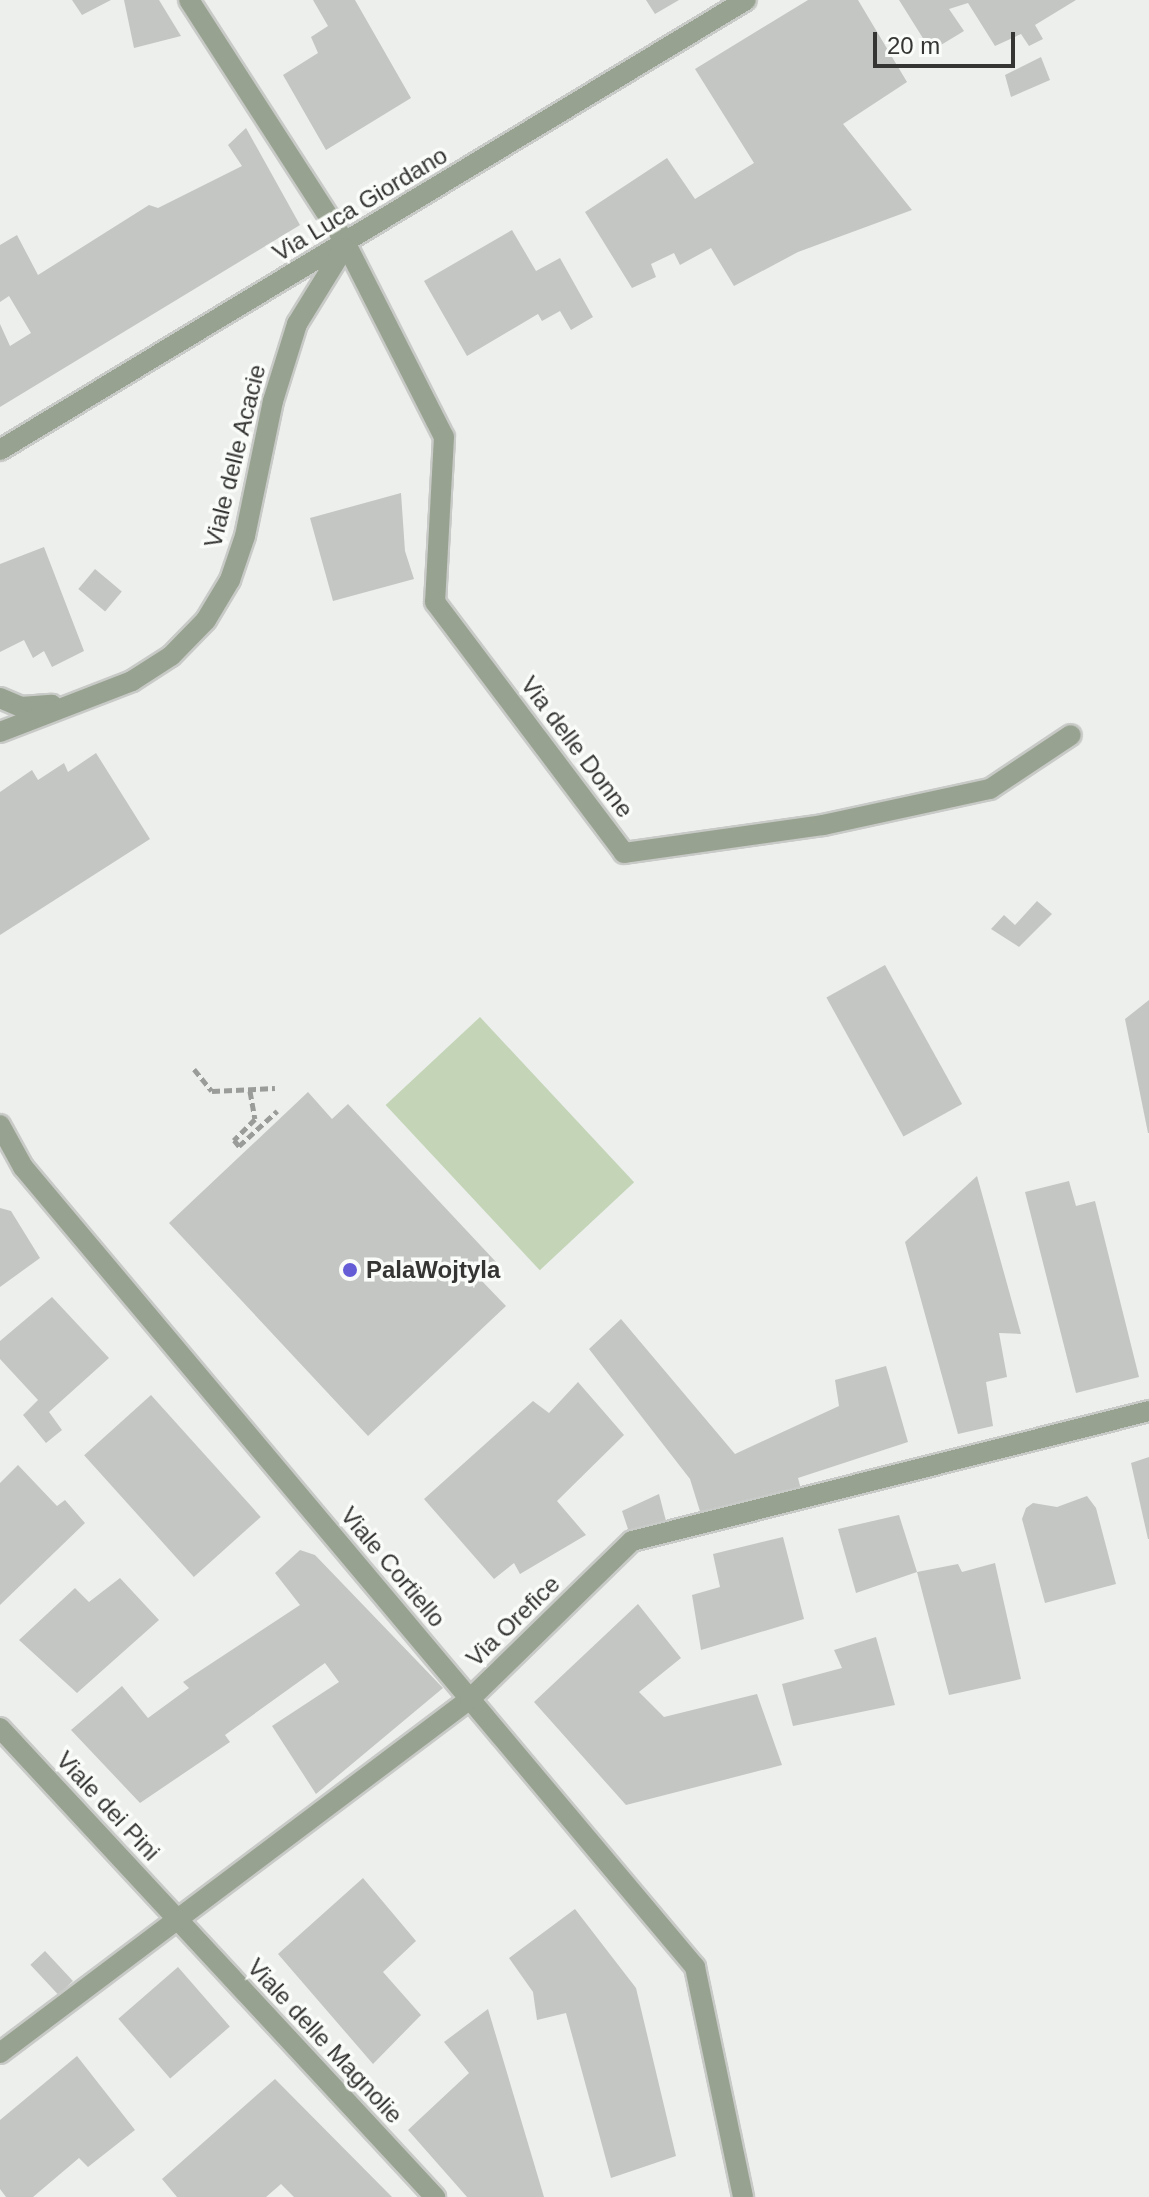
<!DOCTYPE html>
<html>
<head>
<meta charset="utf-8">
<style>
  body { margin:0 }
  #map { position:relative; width:1149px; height:2197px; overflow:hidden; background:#edefec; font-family:Helvetica,sans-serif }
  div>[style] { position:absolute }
  .green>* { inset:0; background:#c3d4b7; transform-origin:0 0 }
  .building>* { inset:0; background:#c4c6c3; transform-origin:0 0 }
  .path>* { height:5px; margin-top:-2.5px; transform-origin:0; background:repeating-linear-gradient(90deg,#9a9c99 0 8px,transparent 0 12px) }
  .roads { filter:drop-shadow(2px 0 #c8cac7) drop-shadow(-2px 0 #c8cac7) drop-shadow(0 2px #c8cac7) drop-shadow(0 -2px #c8cac7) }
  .minor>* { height:20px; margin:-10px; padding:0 10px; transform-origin:10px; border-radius:10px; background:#98a290 }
  .dots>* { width:22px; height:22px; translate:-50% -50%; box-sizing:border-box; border:4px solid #fafcf9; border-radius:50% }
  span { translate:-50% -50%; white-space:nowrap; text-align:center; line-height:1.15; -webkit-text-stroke:7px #fafcf9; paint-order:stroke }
  .street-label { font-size:24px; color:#353634 }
  .poi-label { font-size:24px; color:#353634; font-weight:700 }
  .left { translate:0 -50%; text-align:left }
  .scale { position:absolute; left:873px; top:32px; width:142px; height:36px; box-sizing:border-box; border:4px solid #353634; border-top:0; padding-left:10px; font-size:24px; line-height:28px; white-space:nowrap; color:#353634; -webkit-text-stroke:6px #fafcf9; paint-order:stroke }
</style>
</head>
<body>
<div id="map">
  <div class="green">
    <i style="left:480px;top:1017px;width:226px;height:129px;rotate:47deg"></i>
  </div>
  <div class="building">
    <i style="clip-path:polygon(72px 0,111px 0,82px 15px)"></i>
    <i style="clip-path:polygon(124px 0,159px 0,181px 36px,134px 48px)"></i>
    <i style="clip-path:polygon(313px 0,355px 0,411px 98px,326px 150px,283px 75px,318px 53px,311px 37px,328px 26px)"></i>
    <i style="clip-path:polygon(646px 0,679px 0,655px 14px)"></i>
    <i style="clip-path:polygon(808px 0,858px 0,907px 82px,843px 124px,912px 210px,798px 252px,734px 286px,711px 248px,680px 265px,674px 253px,651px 264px,656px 277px,632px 288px,585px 212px,667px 158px,695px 199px,754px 163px,695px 69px)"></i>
    <i style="clip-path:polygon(899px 0,1076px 0,1035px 25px,1043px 39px,1029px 46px,1021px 34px,995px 46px,968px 3px,949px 9px,964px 31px,931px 51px)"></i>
    <i style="clip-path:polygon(1041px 57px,1050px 80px,1011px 97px,1005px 75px)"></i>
    <i style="clip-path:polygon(246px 128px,300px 225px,0 407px,0 324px,10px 346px,31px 333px,9px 296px,0 302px,0 245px,17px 235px,38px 275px,149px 205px,158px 208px,242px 166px,228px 145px)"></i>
    <i style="clip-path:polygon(512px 230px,536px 271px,560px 258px,593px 317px,571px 330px,560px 311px,542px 321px,538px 314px,467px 356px,424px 281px)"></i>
    <i style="clip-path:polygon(401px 493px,405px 551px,414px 579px,333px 601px,310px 518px)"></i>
    <i style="clip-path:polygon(44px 547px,84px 651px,52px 667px,44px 651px,33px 658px,24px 640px,0 652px,0 564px)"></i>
    <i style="left:95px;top:569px;width:35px;height:26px;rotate:40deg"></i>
    <i style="clip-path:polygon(96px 753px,150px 839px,0 935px,0 792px,32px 770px,38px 780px,64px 763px,68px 772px)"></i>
    <i style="clip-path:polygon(1037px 901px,1052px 914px,1019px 947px,991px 929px,1004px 915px,1015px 925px)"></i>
    <i style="left:885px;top:965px;width:159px;height:67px;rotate:61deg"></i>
    <i style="clip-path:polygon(1149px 1000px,1149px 1133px,1148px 1133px,1125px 1019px)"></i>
    <i style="clip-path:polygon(308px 1092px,332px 1119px,348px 1104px,496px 1262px,479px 1278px,506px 1306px,368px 1436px,169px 1223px)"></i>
    <i style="clip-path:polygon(977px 1176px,1021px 1334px,999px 1333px,1007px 1377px,986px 1382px,993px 1426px,958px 1434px,905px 1242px)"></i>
    <i style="clip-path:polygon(1069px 1181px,1076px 1206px,1095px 1201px,1139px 1377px,1076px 1393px,1025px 1192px)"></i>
    <i style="clip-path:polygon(0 1208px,11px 1211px,40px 1258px,0 1287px)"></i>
    <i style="clip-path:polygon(52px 1297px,109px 1358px,49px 1412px,62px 1430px,46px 1443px,23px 1415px,38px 1400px,0 1359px,0 1341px)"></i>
    <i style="clip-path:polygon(621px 1319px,735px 1454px,839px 1406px,835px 1380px,886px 1366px,908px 1442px,798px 1478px,802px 1493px,703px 1521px,690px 1479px,589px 1349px)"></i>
    <i style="clip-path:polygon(578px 1382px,624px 1435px,557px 1501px,586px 1535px,520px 1574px,514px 1563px,494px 1579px,424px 1499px,533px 1401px,549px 1413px)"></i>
    <i style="left:151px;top:1395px;width:164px;height:90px;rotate:48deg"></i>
    <i style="clip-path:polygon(1149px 1457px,1149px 1539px,1148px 1539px,1131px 1463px)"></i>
    <i style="clip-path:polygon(18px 1465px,57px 1506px,65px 1500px,85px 1523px,0 1605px,0 1483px)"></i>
    <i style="clip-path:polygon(659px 1494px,666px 1521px,630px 1535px,622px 1511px)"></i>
    <i style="clip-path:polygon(1087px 1496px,1096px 1508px,1116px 1584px,1045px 1603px,1022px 1519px,1026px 1508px,1033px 1503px,1057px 1507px)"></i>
    <i style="clip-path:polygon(899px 1515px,917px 1572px,958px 1564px,962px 1572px,995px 1563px,1021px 1679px,949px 1695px,917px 1572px,856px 1593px,838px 1529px)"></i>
    <i style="clip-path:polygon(783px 1537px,804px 1619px,701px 1650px,692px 1595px,720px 1587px,713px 1554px)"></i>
    <i style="clip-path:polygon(300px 1550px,315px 1555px,443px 1688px,316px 1794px,272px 1726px,339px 1682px,325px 1663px,225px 1735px,230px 1742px,140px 1803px,71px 1730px,122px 1686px,148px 1718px,189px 1688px,183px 1682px,300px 1605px,275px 1573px)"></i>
    <i style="clip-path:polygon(120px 1578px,159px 1620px,77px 1693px,19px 1640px,75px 1588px,89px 1602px)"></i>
    <i style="clip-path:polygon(638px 1604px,681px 1658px,639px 1692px,664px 1717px,757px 1694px,782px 1765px,626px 1805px,534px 1702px)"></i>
    <i style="clip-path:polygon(876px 1637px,895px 1705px,793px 1726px,782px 1684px,842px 1668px,834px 1650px)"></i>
    <i style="clip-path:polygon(363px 1878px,416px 1941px,383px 1972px,421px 2015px,373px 2064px,278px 1954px)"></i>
    <i style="clip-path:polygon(575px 1909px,636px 1988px,676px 2156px,611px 2178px,566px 2013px,537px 2020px,533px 1992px,509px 1958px)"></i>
    <i style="left:45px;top:1951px;width:41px;height:20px;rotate:47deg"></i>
    <i style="left:178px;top:1967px;width:79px;height:79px;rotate:49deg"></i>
    <i style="clip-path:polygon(488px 2009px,544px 2197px,467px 2197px,408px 2130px,469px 2073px,444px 2042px)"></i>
    <i style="clip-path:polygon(77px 2056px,135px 2130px,88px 2167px,79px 2158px,33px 2197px,6px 2197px,0 2189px,0 2120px)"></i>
    <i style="clip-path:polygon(275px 2079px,392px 2197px,294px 2197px,281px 2184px,266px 2197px,177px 2197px,162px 2179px)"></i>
  </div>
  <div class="path">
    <i style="left:194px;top:1069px;width:28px;rotate:51deg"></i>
    <i style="left:212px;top:1091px;width:63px;rotate:-2.7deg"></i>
    <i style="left:250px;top:1091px;width:28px;rotate:80deg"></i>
    <i style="left:255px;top:1119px;width:30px;rotate:135deg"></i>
    <i style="left:234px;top:1140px;width:8px;rotate:50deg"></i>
    <i style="left:239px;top:1146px;width:52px;rotate:-42.6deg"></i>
  </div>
  <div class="roads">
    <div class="minor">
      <i style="left:189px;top:0;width:290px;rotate:57.2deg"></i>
      <i style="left:346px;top:244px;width:216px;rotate:63.1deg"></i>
      <i style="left:444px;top:437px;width:165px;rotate:93.1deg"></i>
      <i style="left:435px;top:602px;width:314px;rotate:53deg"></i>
      <i style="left:624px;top:853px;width:201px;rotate:-8deg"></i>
      <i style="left:823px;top:825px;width:171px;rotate:-12.2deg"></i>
      <i style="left:990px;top:789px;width:97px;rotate:-33.7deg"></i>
      <i style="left:0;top:450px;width:871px;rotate:-31.1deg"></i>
      <i style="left:0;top:698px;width:23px;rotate:23deg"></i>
      <i style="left:21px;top:707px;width:31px;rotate:-4deg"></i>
      <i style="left:0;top:732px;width:142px;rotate:-21.1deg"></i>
      <i style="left:132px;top:681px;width:46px;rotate:-32.7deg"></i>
      <i style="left:171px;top:656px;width:50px;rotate:-45.8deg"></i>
      <i style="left:206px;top:620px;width:47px;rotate:-59deg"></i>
      <i style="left:230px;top:580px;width:46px;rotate:-71.2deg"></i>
      <i style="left:245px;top:536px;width:138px;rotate:-78.3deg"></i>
      <i style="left:273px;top:401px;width:81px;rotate:-72.7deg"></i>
      <i style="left:297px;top:324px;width:89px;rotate:-58.3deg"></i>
      <i style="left:0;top:1125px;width:48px;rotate:61.3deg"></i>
      <i style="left:23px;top:1167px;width:1045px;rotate:49.97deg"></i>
      <i style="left:695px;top:1967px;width:235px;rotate:78.2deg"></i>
      <i style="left:0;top:1728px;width:640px;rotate:47.15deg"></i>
      <i style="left:0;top:2053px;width:588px;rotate:-36.99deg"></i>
      <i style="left:470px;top:1699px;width:226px;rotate:-44.3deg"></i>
      <i style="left:632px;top:1541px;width:533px;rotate:-14.11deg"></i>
    </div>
  </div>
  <div class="dots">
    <i style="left:350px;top:1270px;background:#655dd6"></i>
  </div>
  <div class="street-label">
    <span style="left:360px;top:204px;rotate:-31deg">Via Luca Giordano</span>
    <span style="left:235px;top:456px;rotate:-76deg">Viale delle Acacie</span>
    <span style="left:577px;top:747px;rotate:53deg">Via delle Donne</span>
    <span style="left:393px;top:1567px;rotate:50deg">Viale Cortiello</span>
    <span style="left:513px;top:1621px;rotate:-44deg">Via Orefice</span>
    <span style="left:108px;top:1806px;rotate:47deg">Viale dei Pini</span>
    <span style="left:325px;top:2041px;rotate:47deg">Viale delle Magnolie</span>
  </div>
  <div class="poi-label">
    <span class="left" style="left:366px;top:1270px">PalaWojtyla</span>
  </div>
  <div class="scale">20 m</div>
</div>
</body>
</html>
